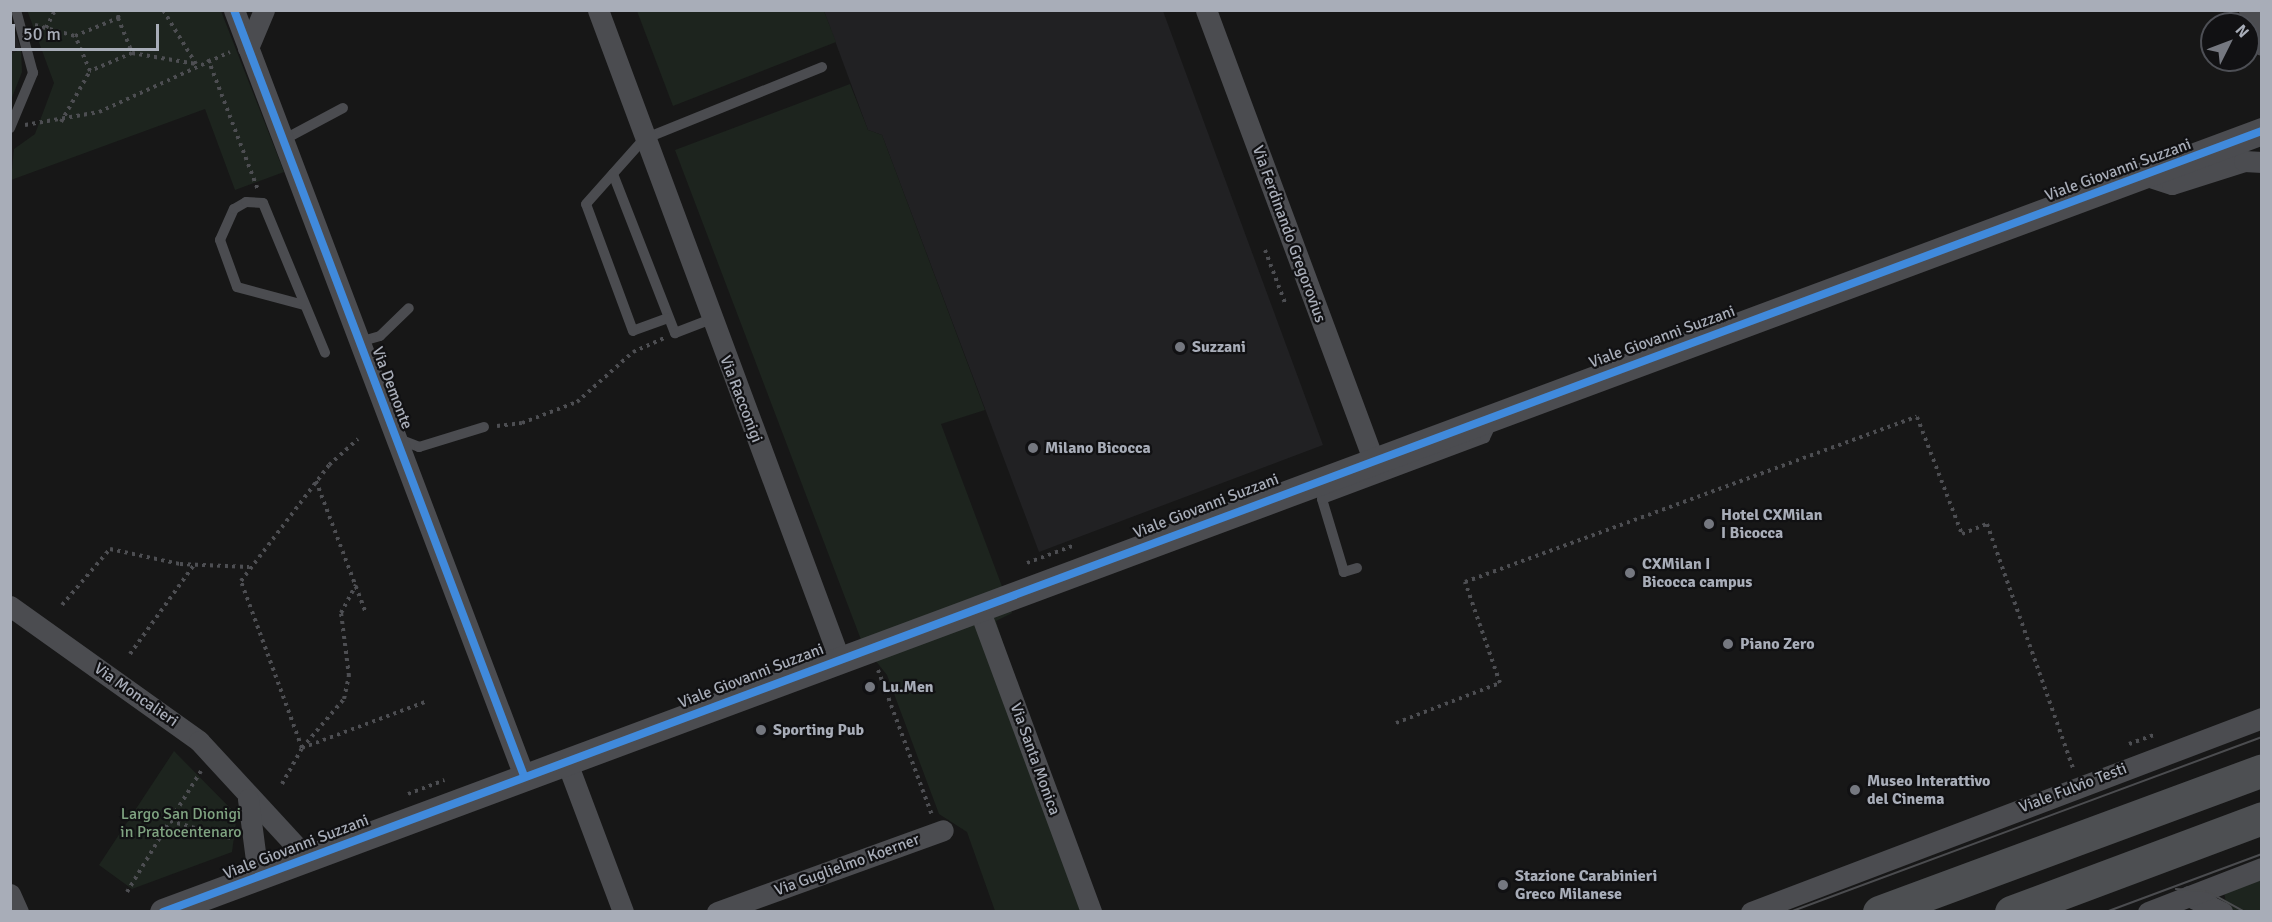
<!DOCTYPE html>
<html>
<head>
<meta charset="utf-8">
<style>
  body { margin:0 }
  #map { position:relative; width:2272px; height:922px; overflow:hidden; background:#171717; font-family:Signika,sans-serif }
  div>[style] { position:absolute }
  .built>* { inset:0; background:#212123 }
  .green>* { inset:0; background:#1d241e }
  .path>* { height:4px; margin-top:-2px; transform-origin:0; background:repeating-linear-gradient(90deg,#4d4e52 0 3px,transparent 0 7.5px) }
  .service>* { height:10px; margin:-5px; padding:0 5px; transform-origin:5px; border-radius:5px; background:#4b4c50 }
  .minor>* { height:21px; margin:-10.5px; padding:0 10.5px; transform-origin:10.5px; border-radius:10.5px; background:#4b4c50 }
  .tertiary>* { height:27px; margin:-13.5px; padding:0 13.5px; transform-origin:13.5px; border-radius:13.5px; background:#4b4c50 }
  .primary>* { height:33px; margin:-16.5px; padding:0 16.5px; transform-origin:16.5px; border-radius:16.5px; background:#4d4f52 }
  .tram>* { height:1.5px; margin:-0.75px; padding:0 0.75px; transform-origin:0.75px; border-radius:0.75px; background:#4b4c4f }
  .cycleway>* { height:8px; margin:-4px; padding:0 4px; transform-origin:4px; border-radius:4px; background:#408adc }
  .dots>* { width:16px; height:16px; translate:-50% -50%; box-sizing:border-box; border:3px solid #111113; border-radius:50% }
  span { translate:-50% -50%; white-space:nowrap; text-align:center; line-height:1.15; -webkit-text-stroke:4.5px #111113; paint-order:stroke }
  .street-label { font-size:16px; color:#a8adb8 }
  .poi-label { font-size:16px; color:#a8adb8; font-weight:700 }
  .left { translate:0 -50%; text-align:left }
  .park-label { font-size:16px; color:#7fa381 }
  .frame { position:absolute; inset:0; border:12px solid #a8adb8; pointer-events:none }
  .north { position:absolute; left:2200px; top:12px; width:60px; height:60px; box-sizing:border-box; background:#111113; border:2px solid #4d4f55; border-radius:50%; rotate:48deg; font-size:16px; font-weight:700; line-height:24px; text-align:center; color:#a8adb8 }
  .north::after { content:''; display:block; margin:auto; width:21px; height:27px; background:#757880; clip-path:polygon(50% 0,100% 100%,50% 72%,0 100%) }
  .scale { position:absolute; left:12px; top:24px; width:147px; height:27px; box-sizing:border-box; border:3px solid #a8adb8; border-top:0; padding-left:8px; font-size:18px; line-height:21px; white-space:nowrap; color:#a8adb8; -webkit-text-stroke:4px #111113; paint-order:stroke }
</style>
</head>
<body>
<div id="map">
  <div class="built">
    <i style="clip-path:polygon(824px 11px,1163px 11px,1323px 445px,1039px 552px,882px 135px,868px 130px)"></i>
    <i style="clip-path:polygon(11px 22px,21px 49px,11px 54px,10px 54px)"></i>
  </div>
  <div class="green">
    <i style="clip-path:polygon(27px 10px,221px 11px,284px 172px,235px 190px,205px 109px,11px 180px,14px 149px,35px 134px,54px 83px)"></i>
    <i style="clip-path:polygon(637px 11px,824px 11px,836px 42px,673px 106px)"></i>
    <i style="clip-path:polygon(21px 49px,22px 72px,11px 100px,11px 54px)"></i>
    <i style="clip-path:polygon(850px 84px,868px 130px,882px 135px,985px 410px,941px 424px,1012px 613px,996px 621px,1088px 911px,995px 911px,967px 832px,939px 814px,887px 675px,863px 645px,675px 150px)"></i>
    <i style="clip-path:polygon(174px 751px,237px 815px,232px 852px,132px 889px,99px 865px)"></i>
    <i style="clip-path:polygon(2261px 874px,2261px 911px,2232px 911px,2226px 906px,2224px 889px)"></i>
  </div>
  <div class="path">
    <i style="left:118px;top:18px;width:8px;rotate:-76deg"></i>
    <i style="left:35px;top:25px;width:41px;rotate:15.4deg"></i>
    <i style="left:75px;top:36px;width:47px;rotate:-22.7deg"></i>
    <i style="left:118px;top:18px;width:38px;rotate:68deg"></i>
    <i style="left:132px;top:53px;width:46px;rotate:156.8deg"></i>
    <i style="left:90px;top:71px;width:38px;rotate:-113deg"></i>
    <i style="left:46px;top:28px;width:20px;rotate:-63deg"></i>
    <i style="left:132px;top:53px;width:65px;rotate:9.8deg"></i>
    <i style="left:196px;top:64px;width:63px;rotate:-121.4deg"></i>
    <i style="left:208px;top:59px;width:140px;rotate:69.1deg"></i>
    <i style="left:61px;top:122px;width:59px;rotate:-60.4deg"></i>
    <i style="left:25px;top:125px;width:75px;rotate:-10deg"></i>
    <i style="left:99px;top:112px;width:144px;rotate:-24.6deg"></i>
    <i style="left:1265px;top:250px;width:57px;rotate:69.3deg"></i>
    <i style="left:497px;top:426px;width:25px;rotate:-7deg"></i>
    <i style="left:522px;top:423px;width:59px;rotate:-20.9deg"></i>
    <i style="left:577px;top:402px;width:75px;rotate:-41.8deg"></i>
    <i style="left:633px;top:352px;width:34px;rotate:-24deg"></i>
    <i style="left:316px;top:481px;width:139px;rotate:69.3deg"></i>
    <i style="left:1027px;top:563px;width:51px;rotate:-20.6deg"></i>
    <i style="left:62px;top:605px;width:74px;rotate:-49.4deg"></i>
    <i style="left:110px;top:549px;width:72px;rotate:12.1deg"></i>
    <i style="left:180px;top:564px;width:69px;rotate:2.5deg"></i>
    <i style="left:130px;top:654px;width:110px;rotate:-54.3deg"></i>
    <i style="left:878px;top:670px;width:155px;rotate:69.6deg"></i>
    <i style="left:1396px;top:723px;width:111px;rotate:-21deg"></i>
    <i style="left:1500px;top:683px;width:107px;rotate:-109.1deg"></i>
    <i style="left:1465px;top:582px;width:481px;rotate:-20.1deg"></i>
    <i style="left:1917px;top:417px;width:125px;rotate:69deg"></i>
    <i style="left:1962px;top:534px;width:27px;rotate:-22deg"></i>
    <i style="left:1987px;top:524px;width:262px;rotate:70.6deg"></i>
    <i style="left:2129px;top:744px;width:29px;rotate:-20deg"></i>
    <i style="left:302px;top:748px;width:65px;rotate:-49.4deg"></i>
    <i style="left:344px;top:699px;width:24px;rotate:-78deg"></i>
    <i style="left:349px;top:676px;width:64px;rotate:-97.2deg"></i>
    <i style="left:341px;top:613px;width:32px;rotate:-62deg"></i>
    <i style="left:302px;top:748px;width:131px;rotate:-20.5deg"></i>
    <i style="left:201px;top:771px;width:59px;rotate:121.8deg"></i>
    <i style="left:170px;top:821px;width:66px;rotate:15.7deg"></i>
    <i style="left:282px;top:784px;width:41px;rotate:-60.9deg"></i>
    <i style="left:302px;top:748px;width:178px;rotate:-110.1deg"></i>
    <i style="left:241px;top:581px;width:146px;rotate:-52.8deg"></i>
    <i style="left:329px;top:465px;width:39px;rotate:-42deg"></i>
    <i style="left:408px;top:794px;width:39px;rotate:-21deg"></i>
    <i style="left:127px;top:892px;width:83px;rotate:-58.8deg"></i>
  </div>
  <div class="service">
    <i style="left:10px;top:128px;width:60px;rotate:-67.3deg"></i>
    <i style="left:33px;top:73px;width:65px;rotate:-105.1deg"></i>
    <i style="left:283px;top:140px;width:68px;rotate:-28.1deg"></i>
    <i style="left:613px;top:174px;width:171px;rotate:68.7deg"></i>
    <i style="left:675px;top:333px;width:39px;rotate:-21deg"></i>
    <i style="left:304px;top:305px;width:69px;rotate:-165deg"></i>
    <i style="left:237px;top:287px;width:50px;rotate:-109.9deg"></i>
    <i style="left:220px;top:240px;width:34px;rotate:-66deg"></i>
    <i style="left:234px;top:209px;width:14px;rotate:-30deg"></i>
    <i style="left:246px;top:202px;width:17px;rotate:3deg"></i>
    <i style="left:263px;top:203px;width:162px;rotate:67.5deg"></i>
    <i style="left:668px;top:318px;width:37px;rotate:160deg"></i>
    <i style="left:633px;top:331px;width:135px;rotate:-110.3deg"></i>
    <i style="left:586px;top:204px;width:87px;rotate:-48.3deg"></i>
    <i style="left:644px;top:139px;width:192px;rotate:-22deg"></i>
    <i style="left:359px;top:342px;width:22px;rotate:-16deg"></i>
    <i style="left:380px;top:336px;width:40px;rotate:-44deg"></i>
    <i style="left:396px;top:438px;width:25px;rotate:21deg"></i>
    <i style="left:419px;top:447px;width:68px;rotate:-17.1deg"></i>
    <i style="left:1357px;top:568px;width:14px;rotate:163deg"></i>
    <i style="left:1344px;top:572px;width:76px;rotate:-106.8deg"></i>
    <i style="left:1322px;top:499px;width:174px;rotate:-20.5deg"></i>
    <i style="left:1485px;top:438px;width:17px;rotate:-65deg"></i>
  </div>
  <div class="minor">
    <i style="left:234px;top:10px;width:819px;rotate:69.26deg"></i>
    <i style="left:598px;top:10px;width:691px;rotate:69.6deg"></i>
    <i style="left:1206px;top:10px;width:478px;rotate:69.6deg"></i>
    <i style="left:2249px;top:10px;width:37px;rotate:70deg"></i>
    <i style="left:248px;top:48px;width:41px;rotate:-67.2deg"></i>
    <i style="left:2144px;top:175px;width:29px;rotate:18deg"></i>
    <i style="left:2172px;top:184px;width:76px;rotate:-17.7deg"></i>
    <i style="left:2244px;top:161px;width:18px;rotate:3deg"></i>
    <i style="left:10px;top:606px;width:232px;rotate:35.5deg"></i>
    <i style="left:199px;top:741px;width:158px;rotate:47.3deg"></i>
    <i style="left:978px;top:606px;width:326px;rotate:69.7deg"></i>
    <i style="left:566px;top:760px;width:162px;rotate:69.4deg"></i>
    <i style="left:248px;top:799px;width:77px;rotate:82.5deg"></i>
    <i style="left:10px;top:894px;width:20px;rotate:66deg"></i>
    <i style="left:2189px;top:896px;width:37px;rotate:26deg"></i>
    <i style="left:717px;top:912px;width:240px;rotate:-19.9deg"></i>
    <i style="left:1751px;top:912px;width:547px;rotate:-20.79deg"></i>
    <i style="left:2148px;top:912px;width:122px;rotate:-21.1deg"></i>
  </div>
  <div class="tertiary">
    <i style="left:163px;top:912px;width:2240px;rotate:-20.41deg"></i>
  </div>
  <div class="primary">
    <i style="left:1879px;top:912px;width:408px;rotate:-20.3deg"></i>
    <i style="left:2011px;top:912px;width:268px;rotate:-20.5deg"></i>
  </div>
  <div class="tram">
    <i style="left:2176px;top:889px;width:31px;rotate:4deg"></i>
    <i style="left:2207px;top:891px;width:43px;rotate:28.9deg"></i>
    <i style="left:1790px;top:912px;width:503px;rotate:-20.34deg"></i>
    <i style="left:2106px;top:912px;width:166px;rotate:-20.4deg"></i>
  </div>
  <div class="cycleway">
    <i style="left:234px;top:10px;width:819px;rotate:69.26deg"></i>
    <i style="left:163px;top:912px;width:2240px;rotate:-20.41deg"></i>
  </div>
  <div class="dots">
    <i style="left:1180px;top:347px;background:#757880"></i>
    <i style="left:1033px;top:448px;background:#757880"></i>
    <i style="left:1709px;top:524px;background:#757880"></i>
    <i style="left:1630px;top:573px;background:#757880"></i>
    <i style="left:1728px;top:644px;background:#757880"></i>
    <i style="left:870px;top:687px;background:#757880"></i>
    <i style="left:761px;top:730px;background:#757880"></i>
    <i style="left:1855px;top:790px;background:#757880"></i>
    <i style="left:1503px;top:885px;background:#757880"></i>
  </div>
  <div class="street-label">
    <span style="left:2118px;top:170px;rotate:-20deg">Viale Giovanni Suzzani</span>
    <span style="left:1289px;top:234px;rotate:70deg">Via Ferdinando Gregorovius</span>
    <span style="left:1662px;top:337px;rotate:-20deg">Viale Giovanni Suzzani</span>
    <span style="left:392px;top:388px;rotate:69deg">Via Demonte</span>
    <span style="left:741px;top:399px;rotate:69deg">Via Racconigi</span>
    <span style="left:1206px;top:506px;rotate:-21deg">Viale Giovanni Suzzani</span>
    <span style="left:751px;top:676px;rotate:-21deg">Viale Giovanni Suzzani</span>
    <span style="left:136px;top:695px;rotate:35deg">Via Moncalieri</span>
    <span style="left:1035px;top:759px;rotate:70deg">Via Santa Monica</span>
    <span style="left:2073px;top:788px;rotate:-21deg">Viale Fulvio Testi</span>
    <span style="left:296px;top:847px;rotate:-21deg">Viale Giovanni Suzzani</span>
    <span style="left:847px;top:865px;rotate:-20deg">Via Guglielmo Koerner</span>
  </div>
  <div class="poi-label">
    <span class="left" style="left:1192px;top:347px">Suzzani</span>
    <span class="left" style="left:1045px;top:448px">Milano Bicocca</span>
    <span class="left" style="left:1721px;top:524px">Hotel CXMilan<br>I Bicocca</span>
    <span class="left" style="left:1642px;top:573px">CXMilan I<br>Bicocca campus</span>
    <span class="left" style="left:1740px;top:644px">Piano Zero</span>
    <span class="left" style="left:882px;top:687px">Lu.Men</span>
    <span class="left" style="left:773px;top:730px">Sporting Pub</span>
    <span class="left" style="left:1867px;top:790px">Museo Interattivo<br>del Cinema</span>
    <span class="left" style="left:1515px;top:885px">Stazione Carabinieri<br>Greco Milanese</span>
  </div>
  <div class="park-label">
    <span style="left:181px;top:823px">Largo San Dionigi<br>in Pratocentenaro</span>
  </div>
  <div class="frame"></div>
  <div class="north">N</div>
  <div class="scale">50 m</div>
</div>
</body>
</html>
